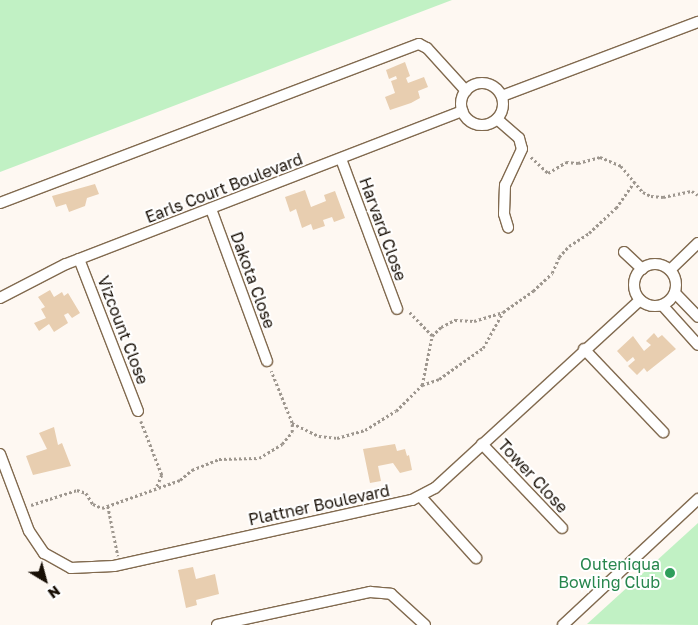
<!DOCTYPE html>
<html>
<head>
<meta charset="utf-8">
<style>
  body { margin:0 }
  #map { position:relative; width:698px; height:625px; overflow:hidden; background:#fef8f2; font-family:"Golos Text",sans-serif }
  div>[style] { position:absolute }
  .green>* { inset:0; background:#c1f1c4 }
  .building>* { inset:0; background:#e8ceb0 }
  .path>* { height:2.5px; margin-top:-1.25px; transform-origin:0; background:repeating-linear-gradient(90deg,#9e978f 0 2.5px,transparent 0 5px) }
  .roads { filter:drop-shadow(1px 0 #816a4f) drop-shadow(-1px 0 #816a4f) drop-shadow(0 1px #816a4f) drop-shadow(0 -1px #816a4f) }
  .street>* { height:10px; margin:-5px; padding:0 5px; transform-origin:5px; border-radius:5px; background:#fff }
  .street>.ring { margin:-5px; padding:0; box-sizing:content-box; background:none; border:10px solid #fff; border-radius:50% }
  .dots>* { width:14px; height:14px; translate:-50% -50%; box-sizing:border-box; border:2px solid #fff; border-radius:50% }
  span { translate:-50% -50%; white-space:nowrap; text-align:center; line-height:1.15; -webkit-text-stroke:4px #fff; paint-order:stroke }
  .street-label { font-size:16px; color:#180f05 }
  .leisure-label { font-size:16px; color:#27864d }
  .right { translate:-100% -50%; text-align:right }
  .north { position:absolute; left:20px; top:555px; width:50px; height:50px; -webkit-text-stroke:4px #fff; paint-order:stroke; rotate:143deg; font-size:14px; font-weight:700; line-height:20px; text-align:center; color:#180f05 }
  .north::after { content:''; display:block; margin:auto; width:18px; height:22px; background:#180f05; clip-path:polygon(50% 0,100% 100%,50% 72%,0 100%) }
</style>
</head>
<body>
<div id="map">
  <div class="green">
    <i style="clip-path:polygon(0 0,452px 0,0 172px)"></i>
    <i style="clip-path:polygon(698px 523px,698px 625px,587px 624px)"></i>
  </div>
  <div class="building">
    <i style="clip-path:polygon(405px 62px,410px 76px,406px 78px,408px 83px,424px 77px,428px 87px,418px 91px,420px 98px,411px 103px,390px 110px,385px 97px,395px 93px,391px 81px,397px 79px,396px 76px,389px 79px,386px 70px)"></i>
    <i style="clip-path:polygon(95px 184px,99px 194px,87px 198px,85px 206px,69px 212px,66px 204px,56px 207px,52px 196px)"></i>
    <i style="clip-path:polygon(305px 190px,311px 207px,326px 201px,324px 195px,335px 191px,345px 218px,334px 222px,332px 217px,323px 220px,325px 226px,313px 230px,311px 224px,302px 228px,296px 209px,290px 212px,285px 197px)"></i>
    <i style="clip-path:polygon(50px 290px,54px 297px,62px 292px,64px 296px,68px 293px,80px 313px,72px 318px,68px 313px,64px 315px,68px 323px,54px 332px,49px 324px,39px 331px,34px 323px,46px 318px,41px 309px,45px 307px,38px 297px)"></i>
    <i style="clip-path:polygon(654px 333px,658px 338px,662px 335px,676px 349px,647px 372px,644px 368px,637px 375px,628px 366px,635px 360px,633px 357px,627px 362px,617px 351px,633px 336px,644px 351px,651px 345px,646px 341px)"></i>
    <i style="clip-path:polygon(54px 427px,58px 445px,62px 443px,71px 466px,33px 475px,26px 456px,47px 449px,39px 433px)"></i>
    <i style="clip-path:polygon(395px 444px,397px 451px,405px 449px,407px 456px,409px 455px,412px 470px,400px 473px,393px 463px,378px 466px,381px 481px,370px 483px,363px 449px)"></i>
    <i style="clip-path:polygon(193px 567px,196px 579px,215px 574px,219px 594px,196px 600px,197px 605px,186px 608px,178px 570px)"></i>
  </div>
  <div class="path">
    <i style="left:531px;top:157px;width:23px;rotate:43deg"></i>
    <i style="left:548px;top:173px;width:21px;rotate:-31deg"></i>
    <i style="left:566px;top:162px;width:12px;rotate:5deg"></i>
    <i style="left:578px;top:163px;width:23px;rotate:-15deg"></i>
    <i style="left:600px;top:157px;width:23px;rotate:23deg"></i>
    <i style="left:621px;top:166px;width:34px;rotate:50deg"></i>
    <i style="left:643px;top:192px;width:9px;rotate:27deg"></i>
    <i style="left:651px;top:196px;width:12px;rotate:5deg"></i>
    <i style="left:663px;top:197px;width:30px;rotate:-12deg"></i>
    <i style="left:692px;top:191px;width:7px;rotate:34deg"></i>
    <i style="left:432px;top:336px;width:13px;rotate:-45deg"></i>
    <i style="left:441px;top:327px;width:16px;rotate:-27deg"></i>
    <i style="left:455px;top:320px;width:19px;rotate:3deg"></i>
    <i style="left:474px;top:321px;width:30px;rotate:-17deg"></i>
    <i style="left:503px;top:312px;width:37px;rotate:-35deg"></i>
    <i style="left:533px;top:291px;width:26px;rotate:-43deg"></i>
    <i style="left:552px;top:273px;width:17px;rotate:-66deg"></i>
    <i style="left:559px;top:257px;width:15px;rotate:-48deg"></i>
    <i style="left:569px;top:246px;width:24px;rotate:-33deg"></i>
    <i style="left:589px;top:233px;width:37px;rotate:-43deg"></i>
    <i style="left:616px;top:208px;width:33px;rotate:-55deg"></i>
    <i style="left:422px;top:385px;width:18px;rotate:-19deg"></i>
    <i style="left:439px;top:379px;width:54px;rotate:-35.2deg"></i>
    <i style="left:483px;top:348px;width:41px;rotate:-60.9deg"></i>
    <i style="left:141px;top:421px;width:58px;rotate:68.7deg"></i>
    <i style="left:162px;top:475px;width:15px;rotate:113deg"></i>
    <i style="left:292px;top:423px;width:30px;rotate:26deg"></i>
    <i style="left:319px;top:436px;width:18px;rotate:6deg"></i>
    <i style="left:337px;top:438px;width:29px;rotate:-16deg"></i>
    <i style="left:365px;top:430px;width:36px;rotate:-32deg"></i>
    <i style="left:396px;top:411px;width:37px;rotate:-45deg"></i>
    <i style="left:422px;top:385px;width:50px;rotate:-78.5deg"></i>
    <i style="left:432px;top:336px;width:35px;rotate:-134deg"></i>
    <i style="left:31px;top:505px;width:48px;rotate:-18.1deg"></i>
    <i style="left:77px;top:490px;width:9px;rotate:18deg"></i>
    <i style="left:86px;top:493px;width:13px;rotate:58deg"></i>
    <i style="left:93px;top:504px;width:10px;rotate:24deg"></i>
    <i style="left:102px;top:508px;width:83px;rotate:-19.7deg"></i>
    <i style="left:180px;top:480px;width:16px;rotate:-40deg"></i>
    <i style="left:192px;top:470px;width:29px;rotate:-22deg"></i>
    <i style="left:219px;top:459px;width:40px;rotate:-1.4deg"></i>
    <i style="left:259px;top:458px;width:27px;rotate:-31deg"></i>
    <i style="left:282px;top:444px;width:16px;rotate:-50deg"></i>
    <i style="left:292px;top:432px;width:9px;rotate:-90deg"></i>
    <i style="left:292px;top:423px;width:56px;rotate:-112deg"></i>
    <i style="left:108px;top:506px;width:51px;rotate:78.7deg"></i>
  </div>
  <div class="roads">
    <div class="street">
      <i class="ring" style="left:461px;top:83px;width:32px;height:32px"></i>
      <i style="left:502px;top:96px;width:210px;rotate:-20.7deg"></i>
      <i style="left:497px;top:119px;width:29px;rotate:41deg"></i>
      <i style="left:519px;top:138px;width:11px;rotate:75deg"></i>
      <i style="left:522px;top:149px;width:40px;rotate:115deg"></i>
      <i style="left:505px;top:185px;width:29px;rotate:92deg"></i>
      <i style="left:504px;top:214px;width:14px;rotate:73deg"></i>
      <i style="left:341px;top:159px;width:160px;rotate:69.5deg"></i>
      <i style="left:0;top:203px;width:448px;rotate:-20.8deg"></i>
      <i style="left:419px;top:44px;width:9px;rotate:27deg"></i>
      <i style="left:427px;top:48px;width:58px;rotate:47.8deg"></i>
      <i style="left:211px;top:209px;width:162px;rotate:69.8deg"></i>
      <i style="left:624px;top:252px;width:25px;rotate:43deg"></i>
      <i style="left:79px;top:259px;width:163px;rotate:68.8deg"></i>
      <i class="ring" style="left:634px;top:264px;width:32px;height:32px"></i>
      <i style="left:670px;top:270px;width:39px;rotate:-44deg"></i>
      <i style="left:675px;top:293px;width:33px;rotate:46deg"></i>
      <i style="left:0;top:298px;width:74px;rotate:-27.3deg"></i>
      <i style="left:66px;top:264px;width:425px;rotate:-21.1deg"></i>
      <i style="left:663px;top:306px;width:52px;rotate:48.1deg"></i>
      <i style="left:584px;top:349px;width:115px;rotate:46.4deg"></i>
      <i style="left:482px;top:444px;width:116px;rotate:46.4deg"></i>
      <i style="left:0;top:454px;width:82px;rotate:69.4deg"></i>
      <i style="left:29px;top:531px;width:27px;rotate:56deg"></i>
      <i style="left:44px;top:553px;width:31px;rotate:29deg"></i>
      <i style="left:71px;top:568px;width:43px;rotate:-2.7deg"></i>
      <i style="left:114px;top:566px;width:305px;rotate:-12.5deg"></i>
      <i style="left:412px;top:500px;width:26px;rotate:-28deg"></i>
      <i style="left:435px;top:488px;width:278px;rotate:-42.5deg"></i>
      <i style="left:422px;top:498px;width:81px;rotate:48deg"></i>
      <i style="left:217px;top:625px;width:157px;rotate:-12.2deg"></i>
      <i style="left:370px;top:592px;width:21px;rotate:5deg"></i>
      <i style="left:391px;top:594px;width:46px;rotate:42.4deg"></i>
      <i style="left:563px;top:625px;width:185px;rotate:-43deg"></i>
    </div>
  </div>
  <div class="dots">
    <i style="left:670px;top:573px;background:#2e9e5b"></i>
  </div>
  <div class="street-label">
    <span style="left:224px;top:188px;rotate:-21deg">Earls Court Boulevard</span>
    <span style="left:383px;top:229px;rotate:70deg">Harvard Close</span>
    <span style="left:253px;top:280px;rotate:70deg">Dakota Close</span>
    <span style="left:123px;top:330px;rotate:69deg">Vizcount Close</span>
    <span style="left:533px;top:476px;rotate:47deg">Tower Close</span>
    <span style="left:319px;top:505px;rotate:-12deg">Plattner Boulevard</span>
  </div>
  <div class="leisure-label">
    <span class="right" style="left:660px;top:573px">Outeniqua<br>Bowling Club</span>
  </div>
  <div class="north">N</div>
</div>
</body>
</html>
